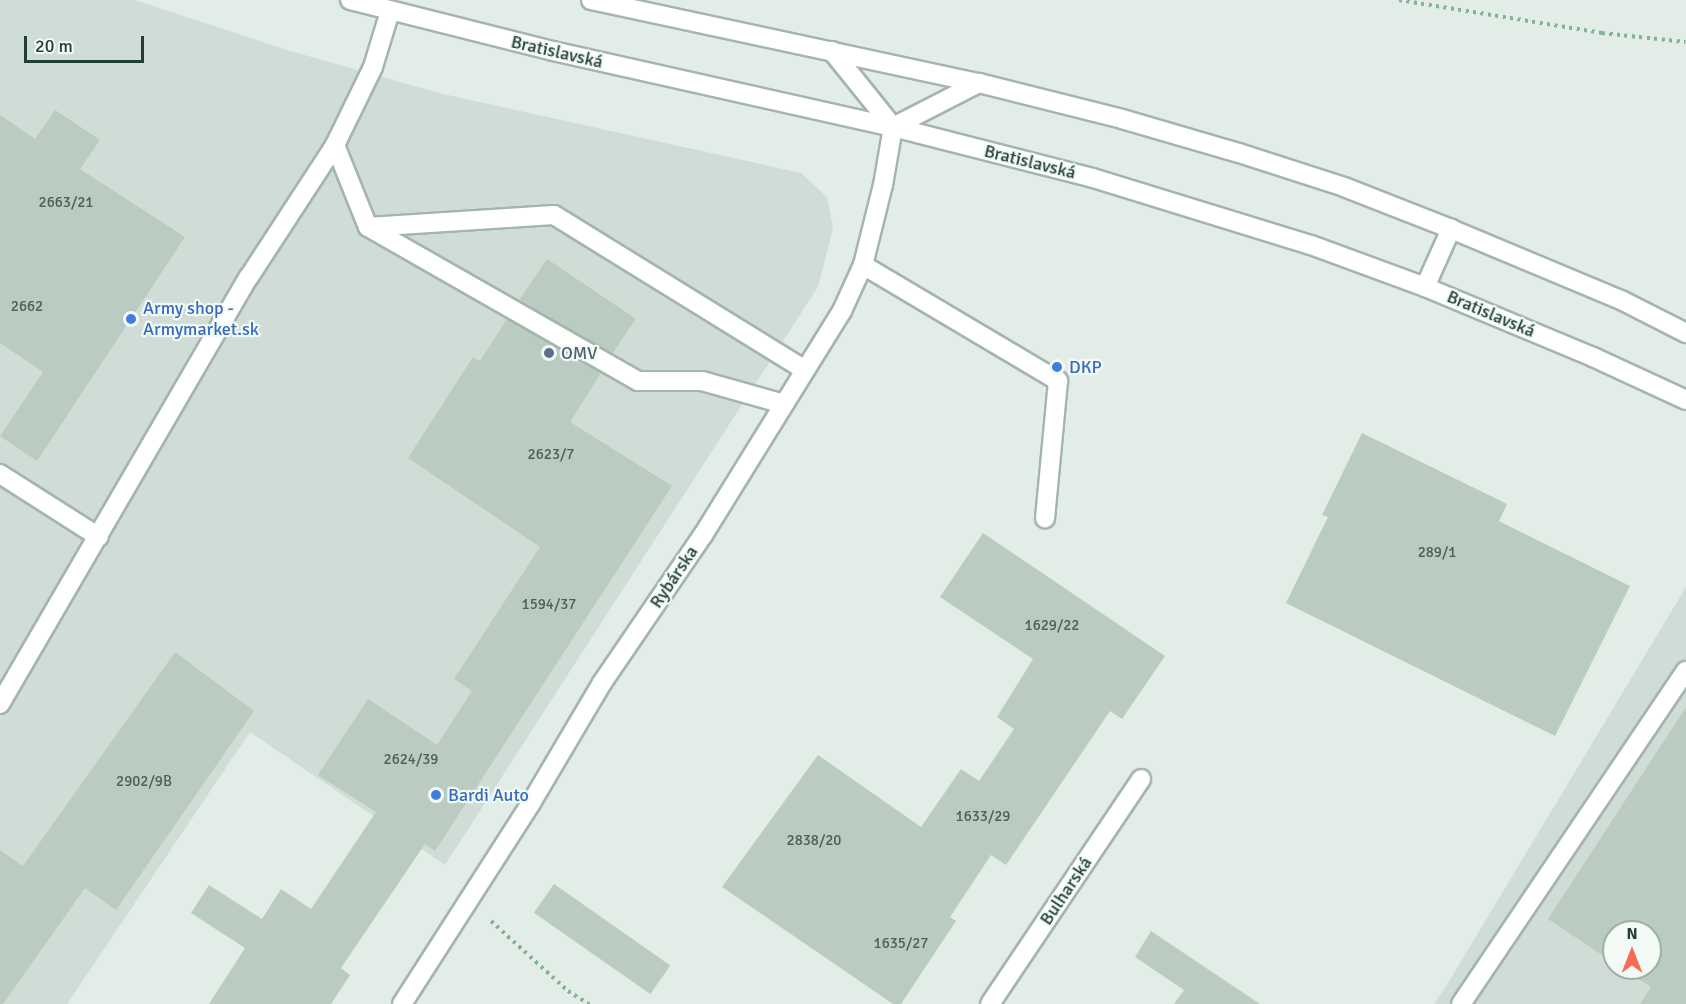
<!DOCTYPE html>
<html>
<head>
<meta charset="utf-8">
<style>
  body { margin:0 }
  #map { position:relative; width:1686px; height:1004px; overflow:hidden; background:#e2ede7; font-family:Signika,sans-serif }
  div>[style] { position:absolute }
  .built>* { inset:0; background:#d0ddd6 }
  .building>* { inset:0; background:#bacbc2; transform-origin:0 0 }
  .path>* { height:4px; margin-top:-2px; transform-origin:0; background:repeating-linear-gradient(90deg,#81b29d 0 3px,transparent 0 7.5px) }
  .roads { filter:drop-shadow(2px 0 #a4b5ae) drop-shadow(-2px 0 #a4b5ae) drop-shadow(0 2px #a4b5ae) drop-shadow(0 -2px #a4b5ae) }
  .lane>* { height:18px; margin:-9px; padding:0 9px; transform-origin:9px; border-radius:9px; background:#fff }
  .street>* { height:18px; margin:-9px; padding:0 9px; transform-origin:9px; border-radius:9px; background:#fff }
  .secondary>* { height:18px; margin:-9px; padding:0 9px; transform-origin:9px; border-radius:9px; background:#fff }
  .dots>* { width:16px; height:16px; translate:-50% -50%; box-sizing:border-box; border:3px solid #f3f9f5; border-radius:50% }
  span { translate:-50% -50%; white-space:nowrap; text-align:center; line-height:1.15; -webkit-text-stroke:4.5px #f3f9f5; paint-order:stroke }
  .number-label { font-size:15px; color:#476258 }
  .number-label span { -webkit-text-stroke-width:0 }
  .street-label { font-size:18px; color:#213f34 }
  .shop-label { font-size:18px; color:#366cbe }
  .left { translate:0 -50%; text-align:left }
  .service-label { font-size:18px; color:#4e5e75 }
  .north { position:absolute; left:1602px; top:920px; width:60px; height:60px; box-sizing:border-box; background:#f3f9f5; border:2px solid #9fafa8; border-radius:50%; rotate:0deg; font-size:16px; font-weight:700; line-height:24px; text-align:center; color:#213f34 }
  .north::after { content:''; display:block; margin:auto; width:21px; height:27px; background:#f86b54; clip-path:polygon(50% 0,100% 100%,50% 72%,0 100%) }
  .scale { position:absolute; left:24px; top:36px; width:120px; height:27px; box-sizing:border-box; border:3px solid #213f34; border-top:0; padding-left:8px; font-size:18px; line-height:21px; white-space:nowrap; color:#213f34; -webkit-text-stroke:4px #f3f9f5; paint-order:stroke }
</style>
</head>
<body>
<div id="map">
  <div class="built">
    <i style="clip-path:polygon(0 0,135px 0,287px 50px,439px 93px,801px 173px,827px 197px,833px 228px,818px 287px,445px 865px,250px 732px,67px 1004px,0 1004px)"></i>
    <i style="clip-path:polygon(evenodd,1686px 587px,1686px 1004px,1434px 1004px,1448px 983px,1686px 587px,1614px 932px,1650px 932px,1650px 968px,1614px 968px,1614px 932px)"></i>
  </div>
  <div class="building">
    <i style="clip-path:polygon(55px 110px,100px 140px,80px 169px,185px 237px,37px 461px,0 436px,43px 372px,0 343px,0 115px,35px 139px)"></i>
    <i style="left:547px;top:259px;width:107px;height:49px;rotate:34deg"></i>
    <i style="clip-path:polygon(507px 319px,601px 373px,570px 422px,672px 486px,435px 851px,425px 844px,341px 968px,350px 975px,331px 1004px,209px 1004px,245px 948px,191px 913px,209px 885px,262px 919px,281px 889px,311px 909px,376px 812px,318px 775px,368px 699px,437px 745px,472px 691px,454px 679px,540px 547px,408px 458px,473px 357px,480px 361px)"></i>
    <i style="clip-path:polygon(1362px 433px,1507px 504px,1499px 521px,1630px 586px,1555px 736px,1286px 603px,1328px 517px,1322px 515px)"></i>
    <i style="clip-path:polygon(983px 533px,1165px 656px,1122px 719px,1110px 711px,1006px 865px,991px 855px,950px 917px,956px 921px,901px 1004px,893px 1004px,722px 887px,818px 755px,921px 827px,961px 769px,979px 781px,1014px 729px,997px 717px,1033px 659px,940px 597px)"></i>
    <i style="clip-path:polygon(175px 652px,254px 711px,116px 910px,85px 888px,3px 1004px,0 1004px,0 850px,23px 866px)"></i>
    <i style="clip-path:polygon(1686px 707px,1686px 1004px,1640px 1004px,1651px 987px,1622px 968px,1650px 968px,1650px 932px,1614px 932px,1614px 963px,1548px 919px)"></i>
    <i style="left:554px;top:884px;width:142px;height:35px;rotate:35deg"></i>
    <i style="clip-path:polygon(1151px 931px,1260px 1004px,1174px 1004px,1184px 990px,1135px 957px)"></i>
  </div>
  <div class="path">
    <i style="left:1399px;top:0;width:206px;rotate:9.2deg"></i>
    <i style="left:1602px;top:33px;width:84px;rotate:6.1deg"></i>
    <i style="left:491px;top:921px;width:104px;rotate:42.3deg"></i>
    <i style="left:568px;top:991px;width:25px;rotate:32deg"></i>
  </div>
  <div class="roads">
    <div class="lane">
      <i style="left:335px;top:145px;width:88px;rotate:68.1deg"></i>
      <i style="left:368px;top:227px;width:311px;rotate:29.7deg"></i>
      <i style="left:638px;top:381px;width:64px"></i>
      <i style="left:702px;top:381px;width:85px;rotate:15.7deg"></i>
      <i style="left:368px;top:227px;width:186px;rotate:-3.7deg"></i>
      <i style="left:554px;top:215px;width:295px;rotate:31.7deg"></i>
      <i style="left:863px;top:265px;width:227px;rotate:30.7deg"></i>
      <i style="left:1058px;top:381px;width:138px;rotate:95.4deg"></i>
      <i style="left:0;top:474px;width:117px;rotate:32.5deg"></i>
      <i style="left:0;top:704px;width:494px;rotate:-59.8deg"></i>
      <i style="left:1461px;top:1004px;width:402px;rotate:-56deg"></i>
    </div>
    <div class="street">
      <i style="left:249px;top:277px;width:158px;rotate:-56.9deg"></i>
      <i style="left:335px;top:145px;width:87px;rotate:-64deg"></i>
      <i style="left:373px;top:67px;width:59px;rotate:-73.1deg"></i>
      <i style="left:402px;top:1004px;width:239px;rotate:-57.3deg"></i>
      <i style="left:531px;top:803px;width:139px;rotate:-59.4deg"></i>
      <i style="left:602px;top:683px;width:179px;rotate:-55.7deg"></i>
      <i style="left:703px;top:535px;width:264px;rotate:-58.2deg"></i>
      <i style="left:842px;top:311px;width:51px;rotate:-65.5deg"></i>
      <i style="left:863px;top:265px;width:82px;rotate:-76deg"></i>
      <i style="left:883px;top:185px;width:59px;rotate:-80.2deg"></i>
      <i style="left:990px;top:1004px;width:271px;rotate:-56.1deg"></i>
    </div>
    <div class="secondary">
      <i style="left:350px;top:0;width:209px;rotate:14.1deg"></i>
      <i style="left:553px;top:51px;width:348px;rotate:12.6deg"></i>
      <i style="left:893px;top:127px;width:206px;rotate:14.3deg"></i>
      <i style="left:1093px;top:178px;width:228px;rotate:17.1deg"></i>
      <i style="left:1311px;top:245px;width:121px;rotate:20.2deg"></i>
      <i style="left:1425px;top:287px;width:182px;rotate:22.6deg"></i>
      <i style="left:1593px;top:357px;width:102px;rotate:24.8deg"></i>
      <i style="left:591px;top:0;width:397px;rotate:12.1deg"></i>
      <i style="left:979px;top:83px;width:147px;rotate:14.1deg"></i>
      <i style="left:1122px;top:119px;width:122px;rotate:16.2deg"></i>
      <i style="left:1239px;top:153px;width:110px;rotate:17.9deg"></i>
      <i style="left:1344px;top:187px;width:115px;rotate:21.4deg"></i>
      <i style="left:1451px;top:229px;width:186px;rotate:22.7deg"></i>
      <i style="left:1623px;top:301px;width:71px;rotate:26.9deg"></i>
      <i style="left:832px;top:51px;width:97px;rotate:51.2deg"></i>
      <i style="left:893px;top:127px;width:97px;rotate:-27.1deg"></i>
      <i style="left:1425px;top:287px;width:64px;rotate:-65.9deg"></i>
    </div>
  </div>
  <div class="dots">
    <i style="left:131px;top:319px;background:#3f7fe0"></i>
    <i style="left:549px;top:353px;background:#5c6f8a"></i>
    <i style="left:1057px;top:367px;background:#3f7fe0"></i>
    <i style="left:436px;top:795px;background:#3f7fe0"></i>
  </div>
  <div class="number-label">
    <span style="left:66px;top:203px">2663/21</span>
    <span style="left:27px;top:307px">2662</span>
    <span style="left:551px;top:455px">2623/7</span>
    <span style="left:1437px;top:553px">289/1</span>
    <span style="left:549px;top:605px">1594/37</span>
    <span style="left:1052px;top:626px">1629/22</span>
    <span style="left:411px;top:760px">2624/39</span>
    <span style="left:144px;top:782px">2902/9B</span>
    <span style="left:983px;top:817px">1633/29</span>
    <span style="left:814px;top:841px">2838/20</span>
    <span style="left:901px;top:944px">1635/27</span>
  </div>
  <div class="street-label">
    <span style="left:557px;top:52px;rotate:13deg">Bratislavská</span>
    <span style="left:1030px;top:162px;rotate:14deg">Bratislavská</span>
    <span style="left:1491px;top:314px;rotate:23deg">Bratislavská</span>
    <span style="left:674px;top:577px;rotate:-56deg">Rybárska</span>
    <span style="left:1066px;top:891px;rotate:-56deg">Bulharská</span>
  </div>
  <div class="shop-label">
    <span class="left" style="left:143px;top:319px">Army shop -<br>Armymarket.sk</span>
    <span class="left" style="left:1069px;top:367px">DKP</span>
    <span class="left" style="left:448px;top:795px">Bardi Auto</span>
  </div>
  <div class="service-label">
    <span class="left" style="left:561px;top:353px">OMV</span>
  </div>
  <div class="north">N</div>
  <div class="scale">20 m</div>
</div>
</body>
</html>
